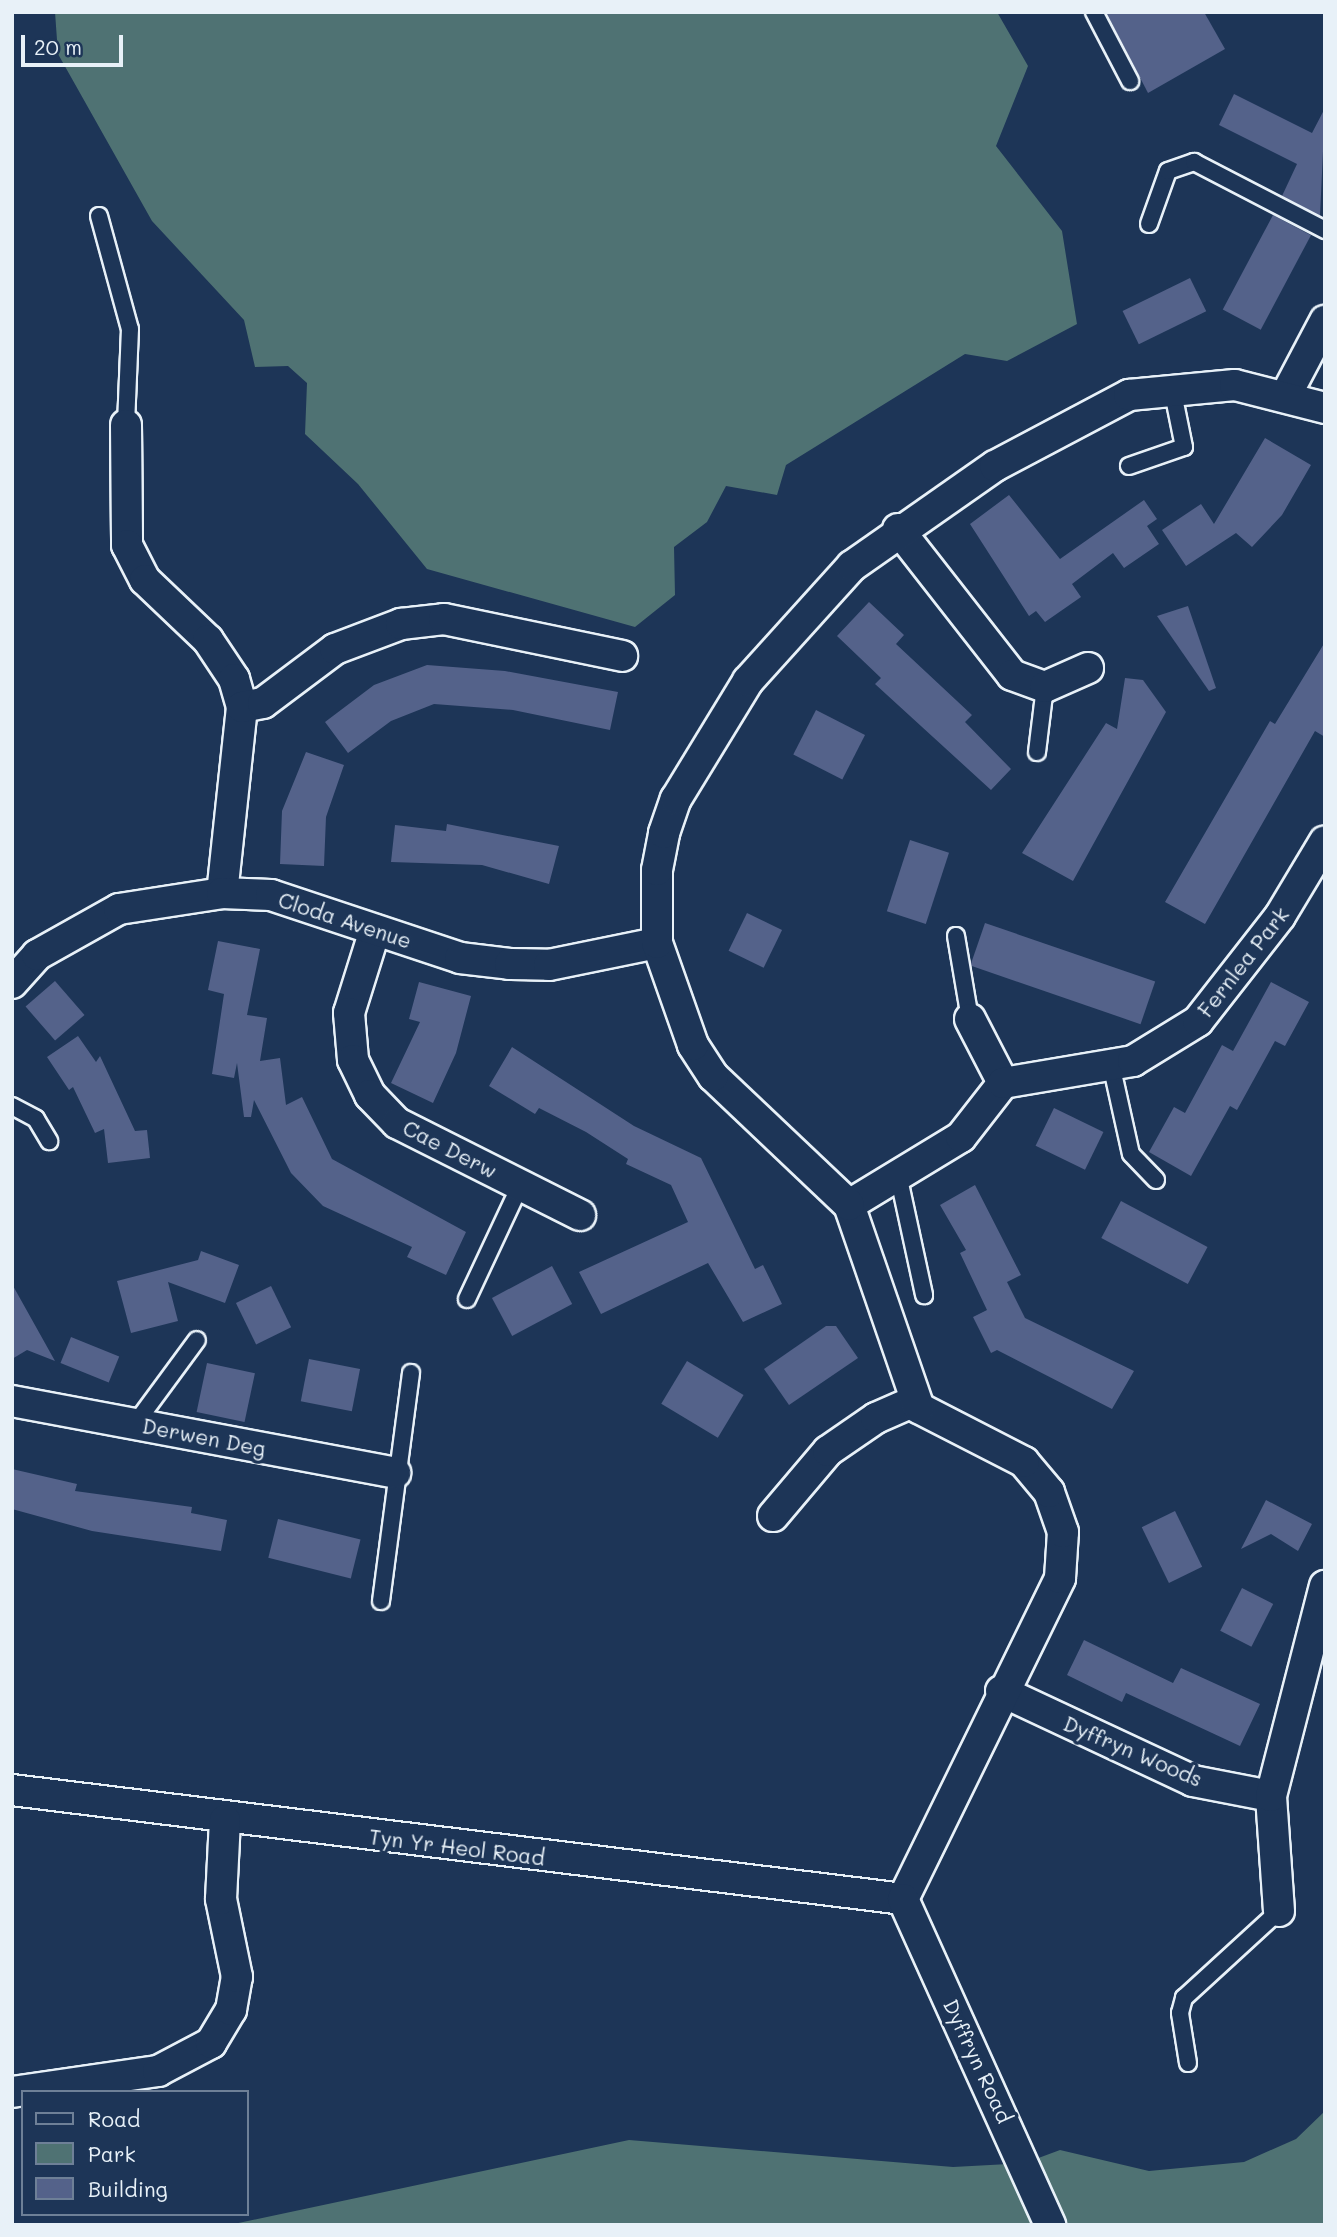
<!DOCTYPE html>
<html>
<head>
<meta charset="utf-8">
<style>
  body { margin:0 }
  #map { position:relative; width:1337px; height:2237px; overflow:hidden; background:#1d3557; font-family:Mali,sans-serif }
  div>[style] { position:absolute }
  .green>* { inset:0; background:#4f7273 }
  .building>* { inset:0; background:#54628a; transform-origin:0 0 }
  .roads { filter:drop-shadow(2px 0 #e8f1f8) drop-shadow(-2px 0 #e8f1f8) drop-shadow(0 2px #e8f1f8) drop-shadow(0 -2px #e8f1f8) }
  .service>* { height:16px; margin:-8px; padding:0 8px; transform-origin:8px; border-radius:8px; background:#1d3557 }
  .minor>* { height:30px; margin:-15px; padding:0 15px; transform-origin:15px; border-radius:15px; background:#1d3557 }
  span { translate:-50% -50%; white-space:nowrap; text-align:center; line-height:1.15; -webkit-text-stroke:7px #1d3557; paint-order:stroke }
  .street-label { font-size:21px; color:#e8f1f8 }
  .frame { position:absolute; inset:0; border:14px solid #e8f1f8; pointer-events:none }
  .legend { position:absolute; left:21px; top:2090px; width:228px; height:126px; box-sizing:border-box; background:#1d3557; border:2px solid #6e8097; margin:0; padding:9px 12px; list-style:none; font-size:21px; color:#e8f1f8 }
  .legend li { display:flex; align-items:center; gap:14px; height:35px }
  .legend b { width:35px; border:2px solid #6e8097 }
  .scale { position:absolute; left:21px; top:35px; width:102px; height:32px; box-sizing:border-box; border:4px solid #e8f1f8; border-top:0; padding-left:9px; font-size:21px; line-height:24px; white-space:nowrap; color:#e8f1f8; -webkit-text-stroke:5px #1d3557; paint-order:stroke }
</style>
</head>
<body>
<div id="map">
  <div class="green">
    <i style="clip-path:polygon(55px 12px,997px 12px,1028px 66px,996px 146px,1062px 231px,1077px 324px,1007px 361px,965px 354px,786px 465px,777px 495px,726px 486px,707px 522px,674px 547px,675px 595px,635px 627px,427px 569px,358px 484px,305px 434px,307px 383px,288px 366px,255px 367px,244px 320px,152px 221px,58px 54px)"></i>
    <i style="clip-path:polygon(1325px 2111px,1325px 2225px,229px 2225px,629px 2140px,953px 2167px,1025px 2163px,1060px 2150px,1149px 2171px,1244px 2162px,1296px 2139px)"></i>
  </div>
  <div class="building">
    <i style="clip-path:polygon(1106px 12px,1204px 12px,1225px 49px,1148px 93px)"></i>
    <i style="clip-path:polygon(1234px 94px,1312px 133px,1325px 108px,1320px 216px,1282px 196px,1297px 164px,1219px 125px)"></i>
    <i style="left:1273px;top:215px;width:43px;height:107px;rotate:28deg"></i>
    <i style="left:1190px;top:278px;width:37px;height:75px;rotate:64deg"></i>
    <i style="clip-path:polygon(1265px 438px,1311px 465px,1282px 515px,1252px 547px,1236px 533px,1186px 566px,1162px 530px,1201px 504px,1214px 524px)"></i>
    <i style="clip-path:polygon(1009px 495px,1060px 559px,1144px 500px,1157px 519px,1147px 526px,1159px 544px,1124px 568px,1113px 553px,1072px 584px,1081px 597px,1045px 622px,1036px 611px,1029px 616px,970px 524px)"></i>
    <i style="clip-path:polygon(869px 602px,904px 635px,896px 644px,972px 715px,965px 722px,1011px 769px,991px 790px,875px 684px,881px 678px,837px 636px)"></i>
    <i style="clip-path:polygon(1188px 606px,1216px 688px,1209px 691px,1157px 616px)"></i>
    <i style="clip-path:polygon(1325px 642px,1325px 737px,1315px 731px,1205px 924px,1165px 902px,1270px 721px,1275px 724px)"></i>
    <i style="clip-path:polygon(427px 665px,505px 671px,618px 692px,610px 730px,513px 710px,434px 704px,391px 721px,348px 753px,325px 722px,374px 685px)"></i>
    <i style="clip-path:polygon(1125px 678px,1143px 680px,1166px 712px,1073px 881px,1022px 853px,1106px 723px,1117px 729px)"></i>
    <i style="left:816px;top:710px;width:55px;height:50px;rotate:27deg"></i>
    <i style="clip-path:polygon(306px 752px,344px 765px,326px 817px,324px 866px,280px 864px,282px 811px)"></i>
    <i style="clip-path:polygon(447px 824px,559px 846px,549px 884px,482px 865px,391px 862px,395px 825px,446px 831px)"></i>
    <i style="left:910px;top:840px;width:41px;height:75px;rotate:18deg"></i>
    <i style="left:747px;top:913px;width:39px;height:42px;rotate:26deg"></i>
    <i style="left:985px;top:923px;width:180px;height:45px;rotate:19deg"></i>
    <i style="clip-path:polygon(218px 941px,260px 949px,247px 1015px,267px 1018px,260px 1061px,280px 1058px,286px 1105px,302px 1097px,332px 1159px,466px 1232px,446px 1275px,407px 1257px,412px 1247px,323px 1206px,291px 1173px,254px 1100px,251px 1117px,244px 1117px,237px 1063px,234px 1078px,212px 1074px,224px 994px,208px 990px)"></i>
    <i style="left:55px;top:981px;width:45px;height:39px;rotate:49deg"></i>
    <i style="clip-path:polygon(419px 982px,471px 996px,456px 1053px,433px 1103px,391px 1083px,420px 1022px,409px 1019px)"></i>
    <i style="clip-path:polygon(1271px 982px,1309px 1002px,1285px 1046px,1275px 1041px,1237px 1110px,1230px 1106px,1191px 1176px,1149px 1152px,1174px 1107px,1185px 1113px,1222px 1045px,1233px 1051px)"></i>
    <i style="clip-path:polygon(78px 1036px,96px 1062px,100px 1056px,135px 1131px,147px 1130px,150px 1158px,108px 1163px,104px 1129px,95px 1133px,73px 1087px,69px 1090px,47px 1057px)"></i>
    <i style="clip-path:polygon(512px 1047px,634px 1126px,701px 1158px,755px 1269px,763px 1265px,782px 1304px,743px 1322px,708px 1263px,601px 1314px,579px 1272px,688px 1222px,671px 1185px,626px 1164px,628px 1159px,586px 1132px,539px 1108px,535px 1114px,489px 1086px)"></i>
    <i style="left:1054px;top:1108px;width:55px;height:42px;rotate:26deg"></i>
    <i style="clip-path:polygon(975px 1185px,1021px 1275px,1007px 1282px,1025px 1318px,1134px 1371px,1112px 1409px,997px 1350px,991px 1353px,973px 1317px,987px 1310px,960px 1253px,966px 1250px,940px 1205px)"></i>
    <i style="left:1121px;top:1201px;width:98px;height:42px;rotate:28deg"></i>
    <i style="clip-path:polygon(201px 1251px,239px 1265px,225px 1303px,168px 1282px,178px 1321px,131px 1333px,117px 1281px,198px 1260px)"></i>
    <i style="left:552px;top:1266px;width:43px;height:68px;rotate:62deg"></i>
    <i style="clip-path:polygon(12px 1284px,55px 1361px,27px 1350px,12px 1359px)"></i>
    <i style="left:271px;top:1286px;width:46px;height:39px;rotate:64deg"></i>
    <i style="clip-path:polygon(826px 1326px,836px 1326px,858px 1358px,789px 1405px,764px 1369px)"></i>
    <i style="left:71px;top:1337px;width:52px;height:28px;rotate:22deg"></i>
    <i style="left:309px;top:1359px;width:52px;height:43px;rotate:11deg"></i>
    <i style="left:687px;top:1361px;width:66px;height:50px;rotate:31deg"></i>
    <i style="left:207px;top:1363px;width:49px;height:50px;rotate:12deg"></i>
    <i style="clip-path:polygon(12px 1469px,77px 1484px,75px 1491px,192px 1507px,191px 1513px,227px 1520px,221px 1551px,92px 1531px,12px 1509px)"></i>
    <i style="clip-path:polygon(1266px 1500px,1312px 1524px,1298px 1551px,1271px 1534px,1241px 1549px)"></i>
    <i style="left:1175px;top:1511px;width:62px;height:37px;rotate:64deg"></i>
    <i style="left:278px;top:1519px;width:85px;height:40px;rotate:14deg"></i>
    <i style="left:1242px;top:1588px;width:35px;height:48px;rotate:27deg"></i>
    <i style="clip-path:polygon(1084px 1640px,1173px 1683px,1181px 1668px,1260px 1704px,1240px 1746px,1126px 1693px,1122px 1702px,1067px 1675px)"></i>
  </div>
  <div class="roads">
    <div class="service">
      <i style="left:1094px;top:12px;width:78px;rotate:62.4deg"></i>
      <i style="left:99px;top:216px;width:117px;rotate:74.7deg"></i>
      <i style="left:130px;top:329px;width:96px;rotate:92.4deg"></i>
      <i style="left:1149px;top:224px;width:56px;rotate:-70.3deg"></i>
      <i style="left:1168px;top:171px;width:28px;rotate:-19deg"></i>
      <i style="left:1194px;top:162px;width:148px;rotate:27.4deg"></i>
      <i style="left:1129px;top:466px;width:58px;rotate:-19.1deg"></i>
      <i style="left:1184px;top:447px;width:60px;rotate:-101.5deg"></i>
      <i style="left:1037px;top:752px;width:65px;rotate:-83deg"></i>
      <i style="left:956px;top:936px;width:84px;rotate:80.4deg"></i>
      <i style="left:1111px;top:1064px;width:92px;rotate:77.5deg"></i>
      <i style="left:1131px;top:1154px;width:36px;rotate:46deg"></i>
      <i style="left:12px;top:1106px;width:27px;rotate:28deg"></i>
      <i style="left:36px;top:1119px;width:26px;rotate:59deg"></i>
      <i style="left:899px;top:1179px;width:119px;rotate:77.8deg"></i>
      <i style="left:467px;top:1299px;width:125px;rotate:-64.9deg"></i>
      <i style="left:135px;top:1424px;width:104px;rotate:-53.6deg"></i>
      <i style="left:381px;top:1601px;width:230px;rotate:-82.5deg"></i>
      <i style="left:1188px;top:2063px;width:51px;rotate:-99.1deg"></i>
      <i style="left:1180px;top:2013px;width:16px;rotate:-75deg"></i>
      <i style="left:1184px;top:1998px;width:129px;rotate:-42.5deg"></i>
    </div>
    <div class="minor">
      <i style="left:1286px;top:395px;width:84px;rotate:-62.2deg"></i>
      <i style="left:126px;top:425px;width:120px;rotate:89.5deg"></i>
      <i style="left:127px;top:545px;width:39px;rotate:63deg"></i>
      <i style="left:145px;top:580px;width:87px;rotate:43.6deg"></i>
      <i style="left:208px;top:640px;width:47px;rotate:56.3deg"></i>
      <i style="left:234px;top:679px;width:29px;rotate:74deg"></i>
      <i style="left:242px;top:707px;width:187px;rotate:96.1deg"></i>
      <i style="left:898px;top:529px;width:185px;rotate:52deg"></i>
      <i style="left:1012px;top:675px;width:35px;rotate:20deg"></i>
      <i style="left:1045px;top:687px;width:47px;rotate:-23.8deg"></i>
      <i style="left:242px;top:707px;width:21px;rotate:-11deg"></i>
      <i style="left:263px;top:703px;width:90px;rotate:-36.9deg"></i>
      <i style="left:335px;top:649px;width:71px;rotate:-20.7deg"></i>
      <i style="left:401px;top:624px;width:43px;rotate:-6.6deg"></i>
      <i style="left:444px;top:619px;width:182px;rotate:11.7deg"></i>
      <i style="left:375px;top:930px;width:87px;rotate:107.4deg"></i>
      <i style="left:349px;top:1013px;width:47px;rotate:85.1deg"></i>
      <i style="left:353px;top:1060px;width:39px;rotate:64deg"></i>
      <i style="left:370px;top:1095px;width:39px;rotate:46deg"></i>
      <i style="left:397px;top:1123px;width:205px;rotate:26.7deg"></i>
      <i style="left:12px;top:983px;width:38px;rotate:-48deg"></i>
      <i style="left:37px;top:955px;width:94px;rotate:-29.3deg"></i>
      <i style="left:119px;top:909px;width:104px;rotate:-8.8deg"></i>
      <i style="left:222px;top:893px;width:49px;rotate:2.3deg"></i>
      <i style="left:271px;top:895px;width:199px;rotate:18.4deg"></i>
      <i style="left:460px;top:958px;width:50px;rotate:6.8deg"></i>
      <i style="left:510px;top:964px;width:39px;rotate:1deg"></i>
      <i style="left:549px;top:965px;width:110px;rotate:-11.5deg"></i>
      <i style="left:970px;top:1019px;width:72px;rotate:62.7deg"></i>
      <i style="left:849px;top:1205px;width:131px;rotate:-31.3deg"></i>
      <i style="left:961px;top:1137px;width:68px;rotate:-52.1deg"></i>
      <i style="left:1003px;top:1083px;width:132px;rotate:-9.6deg"></i>
      <i style="left:1133px;top:1061px;width:76px;rotate:-31.6deg"></i>
      <i style="left:1198px;top:1021px;width:133px;rotate:-52deg"></i>
      <i style="left:1280px;top:916px;width:87px;rotate:-59deg"></i>
      <i style="left:12px;top:1401px;width:390px;rotate:10.6deg"></i>
      <i style="left:773px;top:1516px;width:85px;rotate:-49.8deg"></i>
      <i style="left:828px;top:1451px;width:58px;rotate:-34.5deg"></i>
      <i style="left:876px;top:1418px;width:43px;rotate:-23.6deg"></i>
      <i style="left:1001px;top:1691px;width:212px;rotate:25.1deg"></i>
      <i style="left:1193px;top:1781px;width:79px;rotate:10.9deg"></i>
      <i style="left:12px;top:1790px;width:898px;rotate:6.97deg"></i>
      <i style="left:903px;top:1899px;width:357px;rotate:-63.9deg"></i>
      <i style="left:1060px;top:1578px;width:46px;rotate:-86.3deg"></i>
      <i style="left:1063px;top:1532px;width:42px;rotate:-109.3deg"></i>
      <i style="left:1049px;top:1492px;width:39px;rotate:-130deg"></i>
      <i style="left:1024px;top:1462px;width:118px;rotate:-152.8deg"></i>
      <i style="left:919px;top:1408px;width:215px;rotate:-109deg"></i>
      <i style="left:849px;top:1205px;width:187px;rotate:-136.5deg"></i>
      <i style="left:713px;top:1076px;width:37px;rotate:-123deg"></i>
      <i style="left:693px;top:1045px;width:108px;rotate:-109.4deg"></i>
      <i style="left:657px;top:943px;width:73px;rotate:-90deg"></i>
      <i style="left:657px;top:870px;width:38px;rotate:-79deg"></i>
      <i style="left:664px;top:833px;width:36px;rotate:-71deg"></i>
      <i style="left:676px;top:799px;width:138px;rotate:-58.6deg"></i>
      <i style="left:748px;top:681px;width:155px;rotate:-47.9deg"></i>
      <i style="left:852px;top:566px;width:174px;rotate:-35deg"></i>
      <i style="left:995px;top:466px;width:152px;rotate:-27.9deg"></i>
      <i style="left:1129px;top:395px;width:106px;rotate:-5.4deg"></i>
      <i style="left:1235px;top:385px;width:93px;rotate:14.3deg"></i>
      <i style="left:903px;top:1899px;width:358px;rotate:65.7deg"></i>
      <i style="left:1279px;top:1911px;width:115px;rotate:-94deg"></i>
      <i style="left:1271px;top:1796px;width:217px;rotate:-75.6deg"></i>
      <i style="left:12px;top:2092px;width:148px;rotate:-8.2deg"></i>
      <i style="left:158px;top:2071px;width:60px;rotate:-27.8deg"></i>
      <i style="left:211px;top:2043px;width:39px;rotate:-59deg"></i>
      <i style="left:231px;top:2010px;width:34px;rotate:-80deg"></i>
      <i style="left:237px;top:1977px;width:80px;rotate:-101.6deg"></i>
      <i style="left:221px;top:1899px;width:79px;rotate:-87.1deg"></i>
    </div>
  </div>
  <div class="street-label">
    <span style="left:345px;top:920px;rotate:18deg">Cloda Avenue</span>
    <span style="left:1243px;top:962px;rotate:-52deg">Fernlea Park</span>
    <span style="left:450px;top:1149px;rotate:27deg">Cae Derw</span>
    <span style="left:204px;top:1437px;rotate:11deg">Derwen Deg</span>
    <span style="left:1133px;top:1751px;rotate:23deg">Dyffryn Woods</span>
    <span style="left:457px;top:1847px;rotate:7deg">Tyn Yr Heol Road</span>
    <span style="left:978px;top:2061px;rotate:65deg">Dyffryn Road</span>
  </div>
  <div class="frame"></div>
  <ul class="legend">
  <li><b style="height:9px;background:#1d3557"></b>Road</li>
  <li><b style="height:19px;background:#4f7273"></b>Park</li>
  <li><b style="height:19px;background:#54628a"></b>Building</li>
  </ul>
  <div class="scale">20 m</div>
</div>
</body>
</html>
